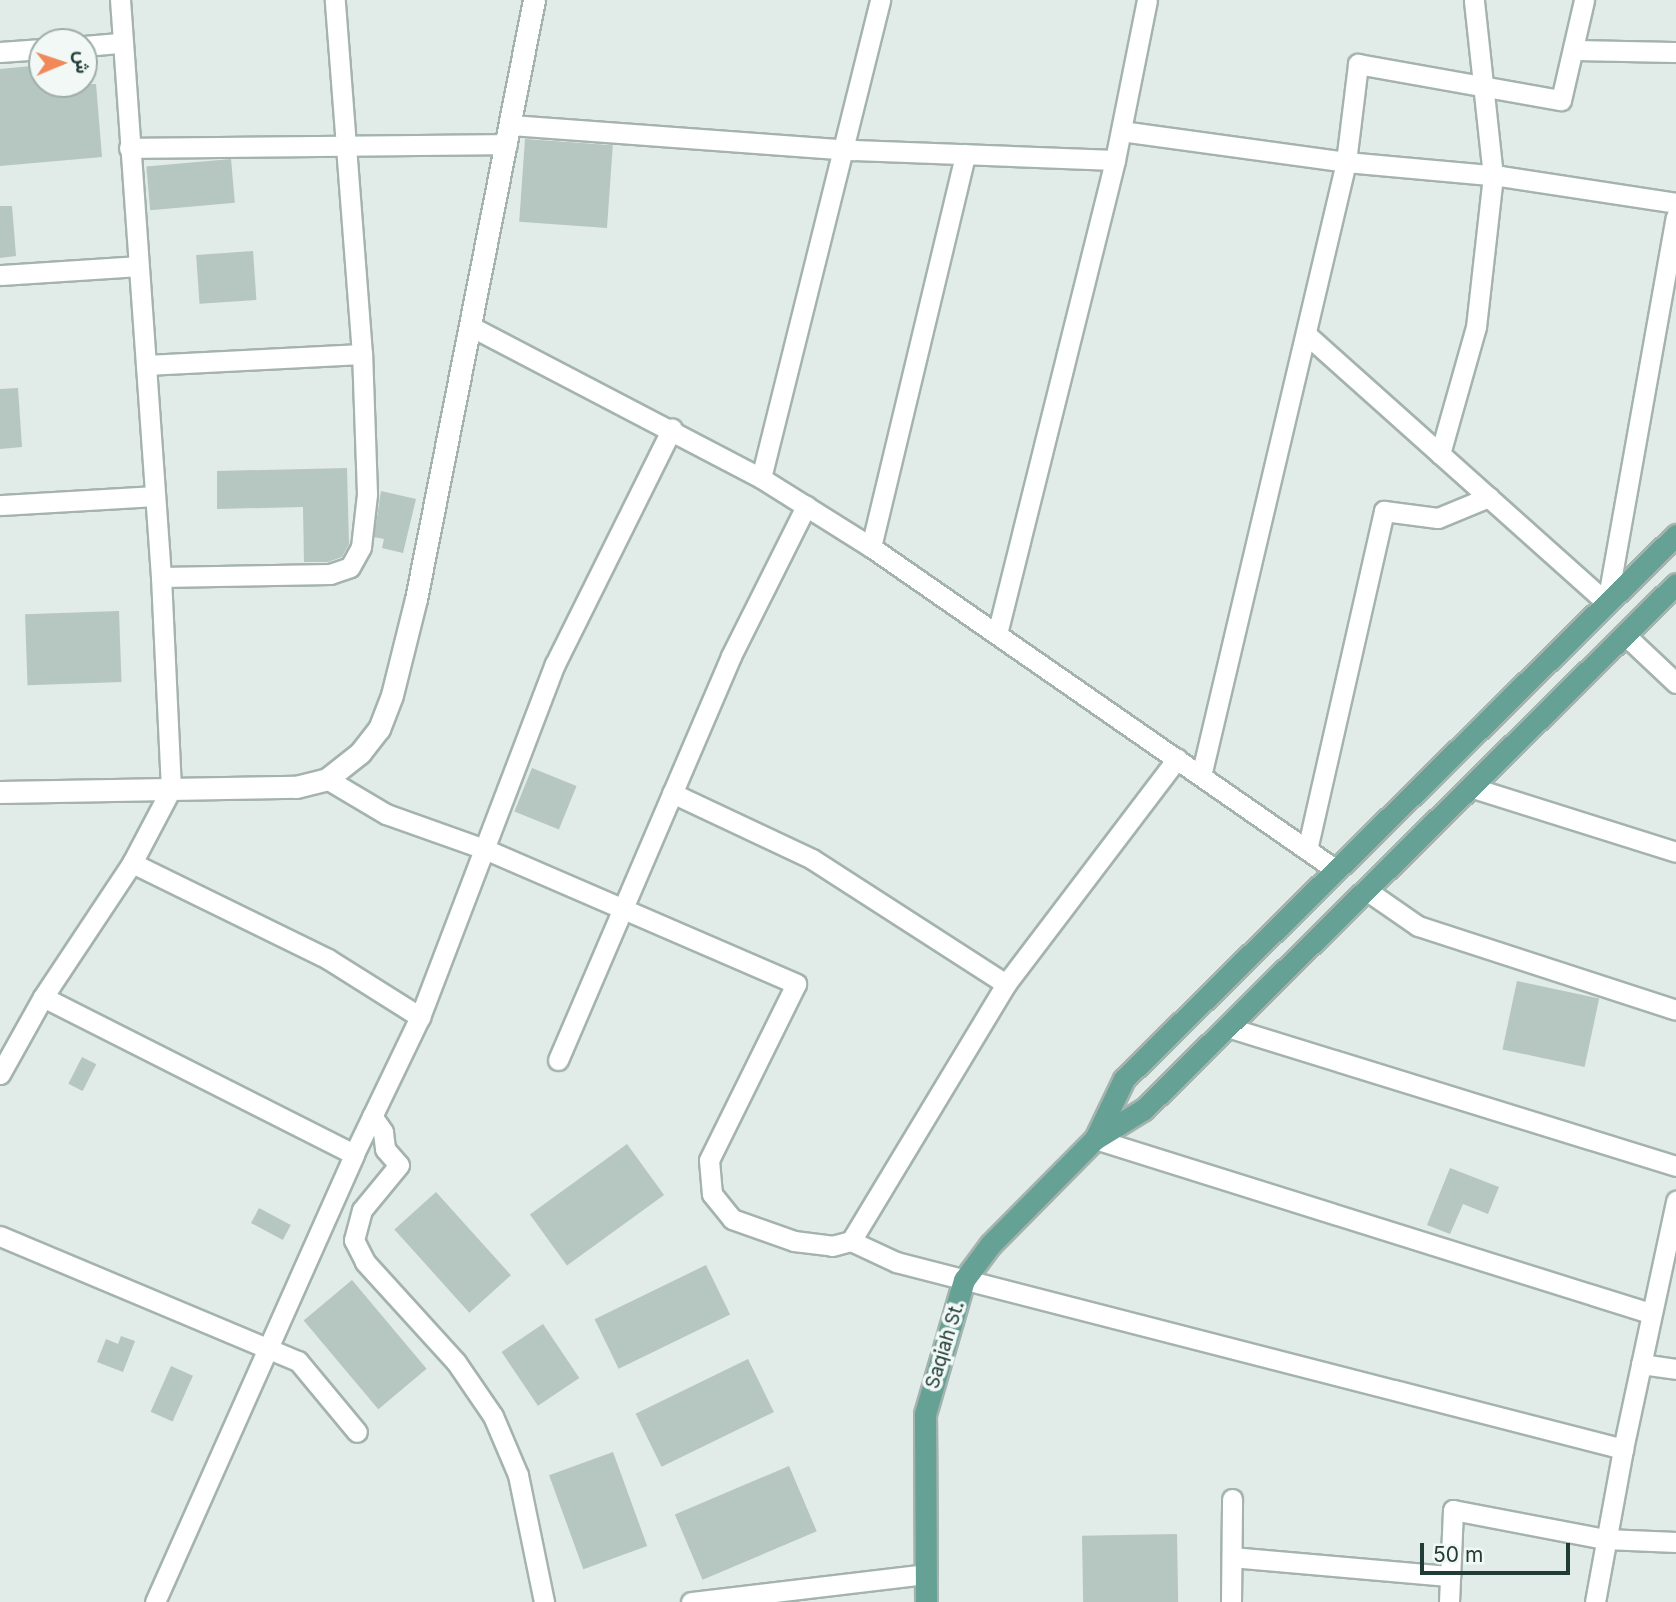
<!DOCTYPE html>
<html>
<head>
<meta charset="utf-8">
<style>
  body { margin:0 }
  #map { position:relative; width:1676px; height:1602px; overflow:hidden; background:#e1ebe7; font-family:Inter,Vazirmatn,sans-serif }
  div>[style] { position:absolute }
  .building>* { inset:0; background:#b6c6c1; transform-origin:0 0 }
  .roads { filter:drop-shadow(2px 0 #a4b3ae) drop-shadow(-2px 0 #a4b3ae) drop-shadow(0 2px #a4b3ae) drop-shadow(0 -2px #a4b3ae) }
  .minor>* { height:19px; margin:-9.5px; padding:0 9.5px; transform-origin:9.5px; border-radius:9.5px; background:#fff }
  .tertiary>* { height:21px; margin:-10.5px; padding:0 10.5px; transform-origin:10.5px; border-radius:10.5px; background:#fff }
  .primary>* { height:21px; margin:-10.5px; padding:0 10.5px; transform-origin:10.5px; border-radius:10.5px; background:#65a195 }
  span { translate:-50% -50%; white-space:nowrap; text-align:center; line-height:1.15; -webkit-text-stroke:7px #f1f8f5; paint-order:stroke }
  .street-label { font-size:19px; color:#213c36 }
  .north { position:absolute; left:28px; top:28px; width:70px; height:70px; box-sizing:border-box; background:#f1f8f5; border:2px solid #9eada9; border-radius:50%; rotate:88deg; font-size:19px; font-weight:700; line-height:28px; text-align:center; color:#213c36 }
  .north::after { content:''; display:block; margin:auto; width:24px; height:32px; background:#f18859; clip-path:polygon(50% 0,100% 100%,50% 72%,0 100%) }
  .scale { position:absolute; left:1420px; top:1543px; width:150px; height:32px; box-sizing:border-box; border:4px solid #213c36; border-top:0; padding-left:9px; font-size:21px; line-height:24px; white-space:nowrap; color:#213c36; -webkit-text-stroke:5px #f1f8f5; paint-order:stroke }
</style>
</head>
<body>
<div id="map">
  <div class="building">
    <i style="clip-path:polygon(42px 65px,42px 84px,96px 84px,102px 157px,0 166px,0 69px)"></i>
    <i style="left:525px;top:139px;width:88px;height:83px;rotate:4deg"></i>
    <i style="left:231px;top:159px;width:44px;height:85px;rotate:85deg"></i>
    <i style="clip-path:polygon(0 206px,12px 206px,16px 256px,0 258px)"></i>
    <i style="left:253px;top:251px;width:49px;height:57px;rotate:86deg"></i>
    <i style="clip-path:polygon(18px 388px,22px 447px,0 449px,0 389px)"></i>
    <i style="clip-path:polygon(347px 468px,349px 544px,342px 557px,328px 562px,304px 562px,303px 507px,217px 509px,217px 471px)"></i>
    <i style="clip-path:polygon(381px 491px,416px 499px,403px 553px,382px 548px,384px 539px,374px 537px)"></i>
    <i style="left:119px;top:611px;width:71px;height:94px;rotate:88deg"></i>
    <i style="left:532px;top:768px;width:48px;height:47px;rotate:22deg"></i>
    <i style="left:1517px;top:981px;width:84px;height:70px;rotate:12deg"></i>
    <i style="left:82px;top:1057px;width:16px;height:30px;rotate:27deg"></i>
    <i style="left:627px;top:1144px;width:63px;height:120px;rotate:54deg"></i>
    <i style="clip-path:polygon(1450px 1168px,1499px 1187px,1488px 1214px,1463px 1204px,1450px 1234px,1427px 1225px)"></i>
    <i style="left:436px;top:1192px;width:112px;height:56px;rotate:48deg"></i>
    <i style="left:259px;top:1208px;width:36px;height:17px;rotate:28deg"></i>
    <i style="left:706px;top:1265px;width:55px;height:124px;rotate:64deg"></i>
    <i style="left:352px;top:1280px;width:116px;height:63px;rotate:50deg"></i>
    <i style="left:543px;top:1324px;width:65px;height:50px;rotate:56deg"></i>
    <i style="clip-path:polygon(121px 1336px,135px 1341px,123px 1372px,97px 1362px,106px 1339px,118px 1344px)"></i>
    <i style="left:748px;top:1359px;width:59px;height:125px;rotate:64deg"></i>
    <i style="left:171px;top:1366px;width:24px;height:50px;rotate:24deg"></i>
    <i style="left:613px;top:1452px;width:100px;height:68px;rotate:70deg"></i>
    <i style="left:789px;top:1466px;width:71px;height:124px;rotate:67deg"></i>
    <i style="left:1177px;top:1534px;width:68px;height:95px;rotate:89deg"></i>
  </div>
  <div class="roads">
    <div class="minor">
      <i style="left:84px;top:46px;width:38px;rotate:-5deg"></i>
      <i style="left:1573px;top:50px;width:103px;rotate:1.1deg"></i>
      <i style="left:0;top:52px;width:42px;rotate:-4.1deg"></i>
      <i style="left:511px;top:125px;width:344px;rotate:4.2deg"></i>
      <i style="left:854px;top:150px;width:261px;rotate:2.2deg"></i>
      <i style="left:1121px;top:131px;width:227px;rotate:7.8deg"></i>
      <i style="left:1346px;top:162px;width:155px;rotate:5.2deg"></i>
      <i style="left:1500px;top:176px;width:178px;rotate:8.7deg"></i>
      <i style="left:129px;top:148px;width:378px;rotate:-0.6deg"></i>
      <i style="left:0;top:275px;width:138px;rotate:-3.7deg"></i>
      <i style="left:472px;top:327px;width:326px;rotate:27.6deg"></i>
      <i style="left:761px;top:478px;width:130px;rotate:32.1deg"></i>
      <i style="left:871px;top:547px;width:566px;rotate:34.78deg"></i>
      <i style="left:1306px;top:334px;width:404px;rotate:41.8deg"></i>
      <i style="left:146px;top:365px;width:216px;rotate:-2.9deg"></i>
      <i style="left:362px;top:354px;width:355px;rotate:-94.4deg"></i>
      <i style="left:1440px;top:454px;width:132px;rotate:-74.2deg"></i>
      <i style="left:1476px;top:327px;width:152px;rotate:-83.6deg"></i>
      <i style="left:1493px;top:176px;width:177px;rotate:-96.2deg"></i>
      <i style="left:761px;top:478px;width:493px;rotate:-76deg"></i>
      <i style="left:0;top:505px;width:155px;rotate:-3.3deg"></i>
      <i style="left:871px;top:547px;width:404px;rotate:-76.5deg"></i>
      <i style="left:161px;top:577px;width:169px;rotate:-1deg"></i>
      <i style="left:330px;top:574px;width:21px;rotate:-19deg"></i>
      <i style="left:350px;top:567px;width:23px;rotate:-61deg"></i>
      <i style="left:361px;top:547px;width:53px;rotate:-83.5deg"></i>
      <i style="left:367px;top:494px;width:140px;rotate:-92deg"></i>
      <i style="left:1607px;top:603px;width:392px;rotate:-79.9deg"></i>
      <i style="left:997px;top:634px;width:488px;rotate:-76deg"></i>
      <i style="left:1115px;top:160px;width:163px;rotate:-78.7deg"></i>
      <i style="left:1625px;top:635px;width:70px;rotate:43.3deg"></i>
      <i style="left:1201px;top:776px;width:631px;rotate:-76.71deg"></i>
      <i style="left:1346px;top:162px;width:99px;rotate:-83deg"></i>
      <i style="left:1358px;top:64px;width:206px;rotate:10.1deg"></i>
      <i style="left:1561px;top:100px;width:103px;rotate:-77deg"></i>
      <i style="left:327px;top:779px;width:69px;rotate:30.7deg"></i>
      <i style="left:386px;top:814px;width:107px;rotate:19.6deg"></i>
      <i style="left:487px;top:850px;width:337px;rotate:23.4deg"></i>
      <i style="left:796px;top:984px;width:196px;rotate:116.3deg"></i>
      <i style="left:709px;top:1160px;width:34px;rotate:85deg"></i>
      <i style="left:712px;top:1194px;width:32px;rotate:51deg"></i>
      <i style="left:732px;top:1219px;width:66px;rotate:19.5deg"></i>
      <i style="left:794px;top:1241px;width:38px;rotate:7deg"></i>
      <i style="left:832px;top:1246px;width:20px;rotate:-15deg"></i>
      <i style="left:851px;top:1241px;width:50px;rotate:25deg"></i>
      <i style="left:896px;top:1262px;width:751px;rotate:14.42deg"></i>
      <i style="left:1470px;top:787px;width:216px;rotate:17.5deg"></i>
      <i style="left:672px;top:793px;width:155px;rotate:25.2deg"></i>
      <i style="left:812px;top:859px;width:231px;rotate:32.8deg"></i>
      <i style="left:1307px;top:850px;width:348px;rotate:-77.2deg"></i>
      <i style="left:1384px;top:511px;width:54px;rotate:7.4deg"></i>
      <i style="left:1438px;top:518px;width:55px;rotate:-22.4deg"></i>
      <i style="left:132px;top:863px;width:218px;rotate:26.1deg"></i>
      <i style="left:328px;top:959px;width:109px;rotate:32.2deg"></i>
      <i style="left:1366px;top:890px;width:63px;rotate:34.7deg"></i>
      <i style="left:1418px;top:926px;width:271px;rotate:18deg"></i>
      <i style="left:43px;top:997px;width:348px;rotate:26.8deg"></i>
      <i style="left:1227px;top:1027px;width:470px;rotate:17.2deg"></i>
      <i style="left:558px;top:1060px;width:439px;rotate:-66.8deg"></i>
      <i style="left:731px;top:656px;width:168px;rotate:-63.4deg"></i>
      <i style="left:0;top:1074px;width:88px;rotate:-60.8deg"></i>
      <i style="left:43px;top:997px;width:161px;rotate:-56.4deg"></i>
      <i style="left:132px;top:863px;width:84px;rotate:-62.2deg"></i>
      <i style="left:171px;top:789px;width:212px;rotate:-92.7deg"></i>
      <i style="left:161px;top:577px;width:578px;rotate:-94.06deg"></i>
      <i style="left:372px;top:1116px;width:19px;rotate:55deg"></i>
      <i style="left:383px;top:1132px;width:17px;rotate:83deg"></i>
      <i style="left:385px;top:1149px;width:21px;rotate:49deg"></i>
      <i style="left:399px;top:1165px;width:58px;rotate:129.4deg"></i>
      <i style="left:362px;top:1210px;width:31px;rotate:105deg"></i>
      <i style="left:354px;top:1240px;width:25px;rotate:63deg"></i>
      <i style="left:365px;top:1262px;width:135px;rotate:47.7deg"></i>
      <i style="left:456px;top:1362px;width:65px;rotate:55.6deg"></i>
      <i style="left:493px;top:1416px;width:64px;rotate:67deg"></i>
      <i style="left:518px;top:1475px;width:130px;rotate:78.4deg"></i>
      <i style="left:1095px;top:1139px;width:582px;rotate:17.41deg"></i>
      <i style="left:0;top:1236px;width:323px;rotate:22.8deg"></i>
      <i style="left:298px;top:1361px;width:92px;rotate:50.3deg"></i>
      <i style="left:851px;top:1241px;width:300px;rotate:-58.9deg"></i>
      <i style="left:1006px;top:984px;width:283px;rotate:-52.8deg"></i>
      <i style="left:1641px;top:1364px;width:35px;rotate:8deg"></i>
      <i style="left:1232px;top:1557px;width:219px;rotate:5deg"></i>
      <i style="left:155px;top:1602px;width:490px;rotate:-66deg"></i>
      <i style="left:354px;top:1154px;width:152px;rotate:-64.3deg"></i>
      <i style="left:420px;top:1017px;width:378px;rotate:-69.1deg"></i>
      <i style="left:555px;top:664px;width:263px;rotate:-63.6deg"></i>
      <i style="left:691px;top:1602px;width:237px;rotate:-6.8deg"></i>
      <i style="left:1231px;top:1602px;width:103px;rotate:-89.4deg"></i>
      <i style="left:1449px;top:1602px;width:92px;rotate:-87.5deg"></i>
      <i style="left:1453px;top:1510px;width:155px;rotate:10.8deg"></i>
      <i style="left:1605px;top:1539px;width:71px;rotate:2.4deg"></i>
      <i style="left:1595px;top:1602px;width:156px;rotate:-79.6deg"></i>
      <i style="left:1623px;top:1449px;width:254px;rotate:-77.9deg"></i>
    </div>
    <div class="tertiary">
      <i style="left:0;top:792px;width:296px;rotate:-1deg"></i>
      <i style="left:296px;top:787px;width:32px;rotate:-14deg"></i>
      <i style="left:327px;top:779px;width:42px;rotate:-38.2deg"></i>
      <i style="left:360px;top:753px;width:31px;rotate:-52deg"></i>
      <i style="left:379px;top:729px;width:36px;rotate:-69deg"></i>
      <i style="left:392px;top:695px;width:99px;rotate:-76deg"></i>
      <i style="left:416px;top:599px;width:611px;rotate:-78.86deg"></i>
    </div>
    <div class="primary">
      <i style="left:1095px;top:1139px;width:67px;rotate:-64.2deg"></i>
      <i style="left:1124px;top:1079px;width:775px;rotate:-44.58deg"></i>
      <i style="left:926px;top:1602px;width:188px;rotate:-90.3deg"></i>
      <i style="left:925px;top:1414px;width:140px;rotate:-73.8deg"></i>
      <i style="left:964px;top:1280px;width:44px;rotate:-53.4deg"></i>
      <i style="left:990px;top:1245px;width:149px;rotate:-45.3deg"></i>
      <i style="left:1095px;top:1139px;width:57px;rotate:-31.5deg"></i>
      <i style="left:1144px;top:1109px;width:747px;rotate:-44.62deg"></i>
    </div>
  </div>
  <div class="street-label">
    <span style="left:945px;top:1345px;rotate:-73deg">Saqiah St.</span>
  </div>
  <div class="north">ش</div>
  <div class="scale">50 m</div>
</div>
</body>
</html>
